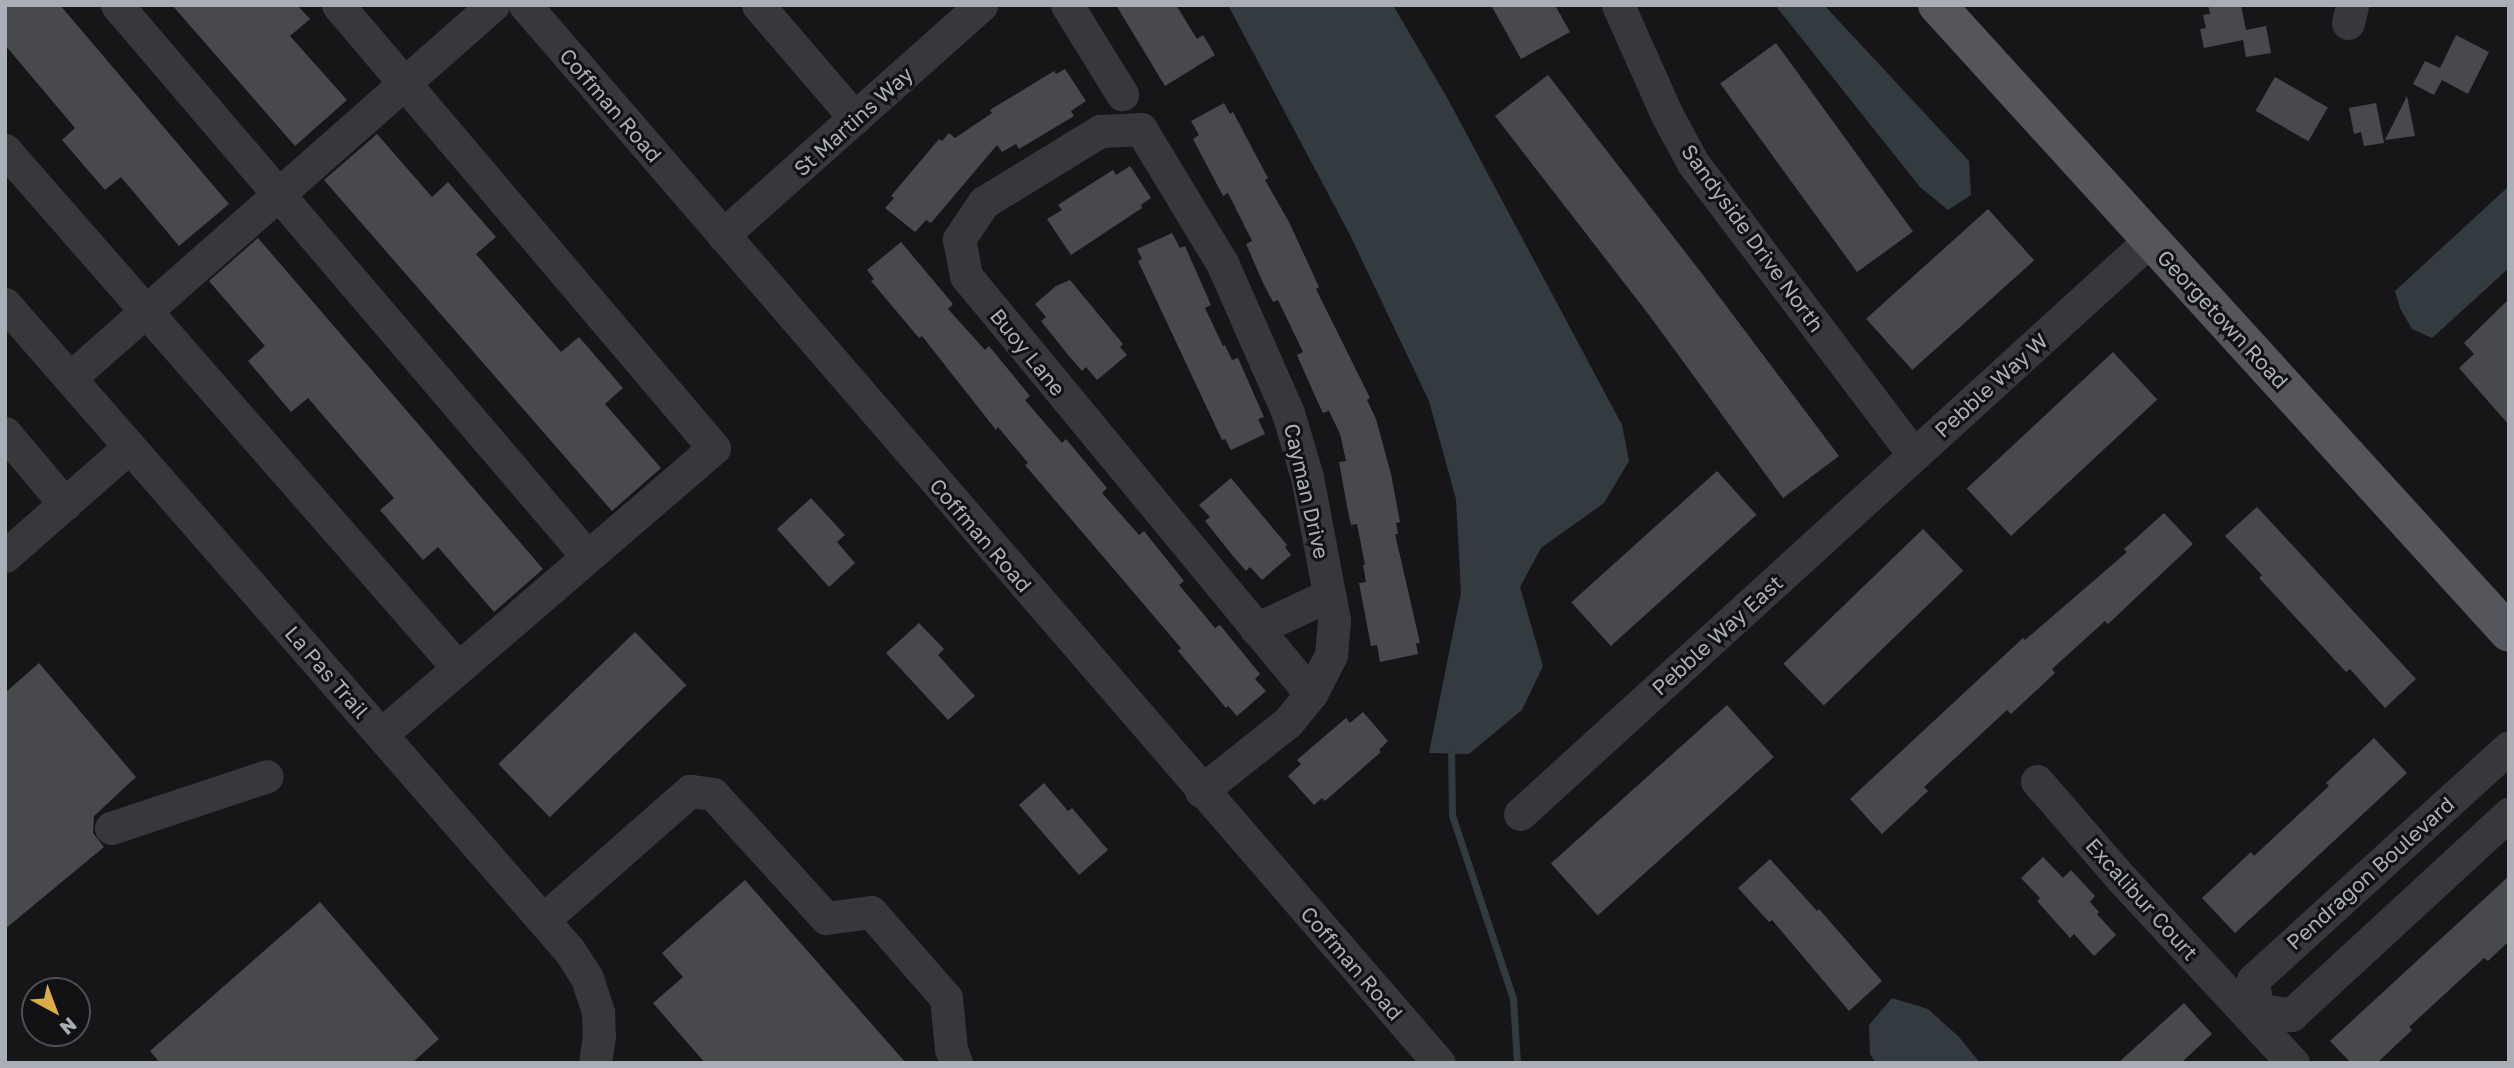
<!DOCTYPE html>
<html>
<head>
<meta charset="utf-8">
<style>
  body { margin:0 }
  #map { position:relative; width:2514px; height:1068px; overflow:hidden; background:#161618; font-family:"Golos Text",sans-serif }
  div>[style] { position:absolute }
  .water>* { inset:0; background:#333b41 }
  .stream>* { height:7px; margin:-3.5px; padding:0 3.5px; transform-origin:3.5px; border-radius:3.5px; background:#333b41 }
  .building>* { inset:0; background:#48494d; transform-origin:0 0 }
  .minor>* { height:33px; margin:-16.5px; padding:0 16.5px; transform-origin:16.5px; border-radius:16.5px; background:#38383c }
  .major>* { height:38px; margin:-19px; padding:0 19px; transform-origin:19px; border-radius:19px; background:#54565b }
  span { translate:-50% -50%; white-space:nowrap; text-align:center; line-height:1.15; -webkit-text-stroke:6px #111113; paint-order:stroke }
  .street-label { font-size:21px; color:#aaaeb6 }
  .frame { position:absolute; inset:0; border:7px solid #aaaeb6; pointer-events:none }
  .north { position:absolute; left:21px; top:977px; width:70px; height:70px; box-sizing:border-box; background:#111113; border:2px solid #4e5054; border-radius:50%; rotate:139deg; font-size:19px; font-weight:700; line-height:28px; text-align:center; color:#aaaeb6 }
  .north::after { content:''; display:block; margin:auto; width:24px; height:32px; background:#dcab4a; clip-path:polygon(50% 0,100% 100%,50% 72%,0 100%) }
</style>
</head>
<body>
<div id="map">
  <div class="water">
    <i style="clip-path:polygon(1228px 5px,1393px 5px,1449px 101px,1622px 425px,1629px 461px,1604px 503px,1541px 548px,1520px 587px,1543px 666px,1522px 710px,1469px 754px,1429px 753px,1461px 593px,1456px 499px,1429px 401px,1350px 235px)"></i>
    <i style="clip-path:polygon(1775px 5px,1824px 5px,1969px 161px,1971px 195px,1948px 210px,1920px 187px)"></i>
    <i style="clip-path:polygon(2509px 186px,2509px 268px,2432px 338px,2412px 329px,2400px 308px,2395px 291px)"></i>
    <i style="clip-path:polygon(1892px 998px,1928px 1009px,1959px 1037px,1980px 1063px,1876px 1063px,1870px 1054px,1869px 1025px)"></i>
  </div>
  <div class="stream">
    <i style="left:1451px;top:745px;width:70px;rotate:89.2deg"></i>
    <i style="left:1452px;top:815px;width:193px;rotate:71.6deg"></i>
    <i style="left:1513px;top:998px;width:65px;rotate:86.5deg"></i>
  </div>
  <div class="building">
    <i style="clip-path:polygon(5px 5px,60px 5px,229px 204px,179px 246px,121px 177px,105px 190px,62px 140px,75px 128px,5px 45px)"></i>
    <i style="clip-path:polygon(172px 5px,297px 5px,310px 19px,290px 36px,347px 100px,295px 146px)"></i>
    <i style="clip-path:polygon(1116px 5px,1176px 5px,1197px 39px,1203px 35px,1215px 55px,1165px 86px)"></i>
    <i style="clip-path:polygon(1491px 5px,1555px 5px,1570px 32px,1521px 59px)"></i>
    <i style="clip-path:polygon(2208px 5px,2241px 5px,2246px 30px,2266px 26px,2271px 53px,2246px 57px,2243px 40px,2204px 48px,2200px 29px,2206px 28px,2203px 15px,2210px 14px)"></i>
    <i style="clip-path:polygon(2456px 35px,2489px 52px,2468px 94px,2442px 80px,2434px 95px,2413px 84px,2425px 61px,2440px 68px)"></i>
    <i style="left:1776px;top:43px;width:233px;height:69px;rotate:54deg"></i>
    <i style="clip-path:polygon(1065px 69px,1086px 101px,1071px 111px,1074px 116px,1019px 149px,1016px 144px,1002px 152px,997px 145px,931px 223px,926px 220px,915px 232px,885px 208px,894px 198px,891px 196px,939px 139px,942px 141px,949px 133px,955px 138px,992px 113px,990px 110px,1054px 71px,1056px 74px)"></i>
    <i style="clip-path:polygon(1548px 75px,1703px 275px,1839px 456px,1783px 498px,1649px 315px,1495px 116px)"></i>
    <i style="left:2275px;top:77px;width:61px;height:39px;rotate:30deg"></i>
    <i style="clip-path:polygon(2407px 96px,2415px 136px,2385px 140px)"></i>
    <i style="clip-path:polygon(1224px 103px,1230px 114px,1233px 112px,1268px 178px,1265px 180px,1289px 222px,1319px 287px,1316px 289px,1370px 398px,1367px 400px,1376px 419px,1391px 474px,1400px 522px,1396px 523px,1398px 534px,1395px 534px,1420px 643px,1416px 643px,1418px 654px,1380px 662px,1377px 645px,1371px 646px,1359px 583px,1366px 582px,1363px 565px,1365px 565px,1357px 524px,1351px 525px,1347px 506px,1339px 462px,1346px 461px,1340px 434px,1329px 411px,1323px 413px,1315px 396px,1297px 355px,1303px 352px,1278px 300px,1273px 302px,1264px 285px,1246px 244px,1252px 241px,1228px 193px,1223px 196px,1193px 139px,1199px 135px,1191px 121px)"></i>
    <i style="clip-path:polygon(2376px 103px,2384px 143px,2364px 146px,2361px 132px,2354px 134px,2349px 108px)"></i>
    <i style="clip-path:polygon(377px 134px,432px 197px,448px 182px,496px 237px,476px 254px,561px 352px,579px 337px,623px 388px,605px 404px,661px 468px,612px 511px,324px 180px)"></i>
    <i style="clip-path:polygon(1130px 166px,1151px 198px,1141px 205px,1142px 208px,1071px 255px,1047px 219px,1062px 210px,1058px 205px,1075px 194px,1113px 170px,1116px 175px)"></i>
    <i style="left:1988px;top:209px;width:69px;height:164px;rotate:48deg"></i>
    <i style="clip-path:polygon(1172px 233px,1180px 248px,1185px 246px,1193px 264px,1211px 305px,1205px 308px,1223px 346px,1225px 345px,1232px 360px,1238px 358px,1264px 417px,1258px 419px,1265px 434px,1231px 450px,1225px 439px,1222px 440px,1138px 261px,1142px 259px,1137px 249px)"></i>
    <i style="clip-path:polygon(258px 238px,543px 569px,494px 612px,438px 547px,423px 560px,380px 510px,394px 498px,308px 398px,291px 412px,248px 361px,265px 346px,209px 281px)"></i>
    <i style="clip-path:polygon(901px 242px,953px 304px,948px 309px,985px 350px,989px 346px,1030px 396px,1025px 400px,1062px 443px,1066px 439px,1107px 488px,1102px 493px,1139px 535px,1144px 531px,1184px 581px,1179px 585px,1190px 598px,1215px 628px,1220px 625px,1260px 674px,1255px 679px,1266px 691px,1237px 716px,1228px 706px,1226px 708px,1178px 651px,1181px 648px,1025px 465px,1028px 463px,998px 427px,996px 430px,922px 336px,919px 338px,871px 281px,874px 279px,867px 270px)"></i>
    <i style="clip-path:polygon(1070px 280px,1123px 344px,1120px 347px,1127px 355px,1097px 380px,1086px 367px,1082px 371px,1069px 356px,1041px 321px,1046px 317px,1035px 304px,1056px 286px)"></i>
    <i style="clip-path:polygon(2509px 299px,2509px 425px,2459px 368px,2474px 354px,2464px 343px)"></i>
    <i style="left:2113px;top:352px;width:65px;height:200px;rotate:47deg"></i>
    <i style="left:1717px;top:471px;width:59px;height:196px;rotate:48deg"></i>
    <i style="clip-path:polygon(1231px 478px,1287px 545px,1285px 547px,1291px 555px,1262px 580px,1250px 567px,1246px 571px,1233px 556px,1205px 521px,1210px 517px,1199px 505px)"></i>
    <i style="clip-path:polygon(811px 498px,845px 535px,837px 542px,855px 563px,829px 587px,777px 529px)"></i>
    <i style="clip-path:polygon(2257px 507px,2416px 679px,2385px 708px,2350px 669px,2346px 672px,2259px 578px,2262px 575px,2225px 536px)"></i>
    <i style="clip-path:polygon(2164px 513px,2193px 544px,2108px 624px,2105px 621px,2052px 669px,2055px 673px,2011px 714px,2007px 710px,1924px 787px,1928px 791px,1882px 834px,1850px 799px,2023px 638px,2025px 640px,2127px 552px,2124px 549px)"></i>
    <i style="left:1923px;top:529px;width:58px;height:194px;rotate:46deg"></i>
    <i style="clip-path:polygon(919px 623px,944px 649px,938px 655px,975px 696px,948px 720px,886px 653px)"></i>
    <i style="left:635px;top:632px;width:74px;height:190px;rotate:46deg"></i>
    <i style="clip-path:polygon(39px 663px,136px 777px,94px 816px,93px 833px,104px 847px,5px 929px,5px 693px)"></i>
    <i style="left:1727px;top:705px;width:70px;height:237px;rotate:48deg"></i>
    <i style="clip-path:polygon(1363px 712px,1388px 741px,1379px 750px,1381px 752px,1325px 801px,1322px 798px,1314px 805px,1288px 776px,1301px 764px,1297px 760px,1312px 747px,1346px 718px,1350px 723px)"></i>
    <i style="clip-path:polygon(2374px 738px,2407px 773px,2235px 933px,2202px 898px,2251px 852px,2254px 856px,2329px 786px,2326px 783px)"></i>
    <i style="clip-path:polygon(1044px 783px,1068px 811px,1072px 808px,1108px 850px,1079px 875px,1019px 805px)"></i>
    <i style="clip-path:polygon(2043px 857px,2063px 878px,2071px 870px,2095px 896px,2090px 902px,2099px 912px,2097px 914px,2116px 935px,2094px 956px,2074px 934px,2070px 938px,2037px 901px,2040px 898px,2021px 878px)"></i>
    <i style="clip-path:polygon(1770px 859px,1817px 911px,1819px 909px,1882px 981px,1849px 1011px,1772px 920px,1769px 922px,1738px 888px)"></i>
    <i style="clip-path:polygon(2509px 876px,2509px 941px,2488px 961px,2484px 958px,2409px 1027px,2412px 1030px,2377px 1063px,2351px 1063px,2330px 1041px)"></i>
    <i style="clip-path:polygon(745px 880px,906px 1063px,705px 1063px,653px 1003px,683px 977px,662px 953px)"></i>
    <i style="clip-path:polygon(320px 902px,439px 1039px,412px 1063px,160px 1063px,150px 1051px)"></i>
    <i style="clip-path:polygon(2184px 1003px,2212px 1034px,2181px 1063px,2118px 1063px)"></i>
  </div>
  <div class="minor">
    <i style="left:117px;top:5px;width:724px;rotate:49.54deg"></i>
    <i style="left:338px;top:5px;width:581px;rotate:49.68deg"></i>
    <i style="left:714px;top:448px;width:439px;rotate:139.3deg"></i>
    <i style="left:525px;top:5px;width:1398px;rotate:49.18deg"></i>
    <i style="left:758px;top:5px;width:149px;rotate:49.4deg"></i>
    <i style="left:1067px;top:5px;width:105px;rotate:58.3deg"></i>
    <i style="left:1618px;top:5px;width:120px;rotate:66deg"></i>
    <i style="left:1667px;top:115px;width:55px;rotate:61.6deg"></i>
    <i style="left:1693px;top:163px;width:366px;rotate:52.9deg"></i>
    <i style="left:2348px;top:23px;width:18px;rotate:-77deg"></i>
    <i style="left:5px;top:150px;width:688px;rotate:48.83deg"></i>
    <i style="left:723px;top:235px;width:346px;rotate:-41.7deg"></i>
    <i style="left:5px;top:304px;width:858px;rotate:48.88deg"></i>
    <i style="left:569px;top:950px;width:33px;rotate:57deg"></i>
    <i style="left:587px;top:978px;width:36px;rotate:72deg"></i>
    <i style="left:598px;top:1012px;width:23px;rotate:88deg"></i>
    <i style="left:599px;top:1035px;width:28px;rotate:98deg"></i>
    <i style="left:70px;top:378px;width:564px;rotate:-41.41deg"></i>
    <i style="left:5px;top:433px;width:93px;rotate:49.8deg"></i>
    <i style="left:5px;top:556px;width:165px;rotate:-41.3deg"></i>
    <i style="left:1256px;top:629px;width:81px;rotate:-25deg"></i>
    <i style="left:2037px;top:781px;width:128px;rotate:49.1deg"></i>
    <i style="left:2121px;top:878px;width:253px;rotate:47.1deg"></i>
    <i style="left:1201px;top:791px;width:111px;rotate:-38.4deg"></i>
    <i style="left:1288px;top:722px;width:36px;rotate:-51deg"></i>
    <i style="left:1311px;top:694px;width:44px;rotate:-62.9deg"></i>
    <i style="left:1331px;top:655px;width:35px;rotate:-85deg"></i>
    <i style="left:1334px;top:620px;width:146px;rotate:-100.7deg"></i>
    <i style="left:1307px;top:477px;width:67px;rotate:-106.5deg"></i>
    <i style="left:1288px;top:413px;width:164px;rotate:-113.7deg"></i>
    <i style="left:1222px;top:263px;width:157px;rotate:-121.2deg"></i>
    <i style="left:1141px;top:129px;width:41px;rotate:177.2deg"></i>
    <i style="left:1100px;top:131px;width:136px;rotate:148.5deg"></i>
    <i style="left:984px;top:202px;width:45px;rotate:124deg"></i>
    <i style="left:959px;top:239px;width:38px;rotate:79deg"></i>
    <i style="left:966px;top:276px;width:542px;rotate:50.47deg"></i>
    <i style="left:1520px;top:814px;width:852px;rotate:-42.34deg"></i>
    <i style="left:111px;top:828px;width:164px;rotate:-18.4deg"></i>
    <i style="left:543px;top:920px;width:196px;rotate:-41.3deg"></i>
    <i style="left:690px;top:791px;width:23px;rotate:7deg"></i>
    <i style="left:713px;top:794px;width:168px;rotate:47.7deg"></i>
    <i style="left:826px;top:918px;width:45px;rotate:-7.6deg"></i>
    <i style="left:871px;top:912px;width:114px;rotate:48.9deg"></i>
    <i style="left:946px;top:998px;width:51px;rotate:84.4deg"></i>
    <i style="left:951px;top:1049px;width:15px;rotate:70deg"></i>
    <i style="left:2257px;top:1009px;width:29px;rotate:-98deg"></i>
    <i style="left:2253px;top:980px;width:346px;rotate:-42.3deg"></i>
    <i style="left:2257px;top:1009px;width:35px;rotate:10deg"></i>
    <i style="left:2291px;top:1015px;width:297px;rotate:-42.7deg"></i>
  </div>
  <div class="major">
    <i style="left:1937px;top:5px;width:849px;rotate:47.67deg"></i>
  </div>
  <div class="street-label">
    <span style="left:611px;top:105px;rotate:49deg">Coffman Road</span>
    <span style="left:853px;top:121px;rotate:-42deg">St Martins Way</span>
    <span style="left:1753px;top:238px;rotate:54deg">Sandyside Drive North</span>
    <span style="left:2223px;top:319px;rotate:47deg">Georgetown Road</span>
    <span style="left:1028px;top:352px;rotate:51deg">Buoy Lane</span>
    <span style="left:1991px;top:385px;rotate:-42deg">Pebble Way W</span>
    <span style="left:1307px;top:491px;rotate:77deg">Cayman Drive</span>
    <span style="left:981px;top:535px;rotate:49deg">Coffman Road</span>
    <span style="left:1717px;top:635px;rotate:-42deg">Pebble Way East</span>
    <span style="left:327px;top:672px;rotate:49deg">La Pas Trail</span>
    <span style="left:2370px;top:873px;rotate:-42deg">Pendragon Boulevard</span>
    <span style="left:2142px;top:899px;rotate:48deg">Excalibur Court</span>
    <span style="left:1352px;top:963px;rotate:49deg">Coffman Road</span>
  </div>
  <div class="frame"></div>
  <div class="north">N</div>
</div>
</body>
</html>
